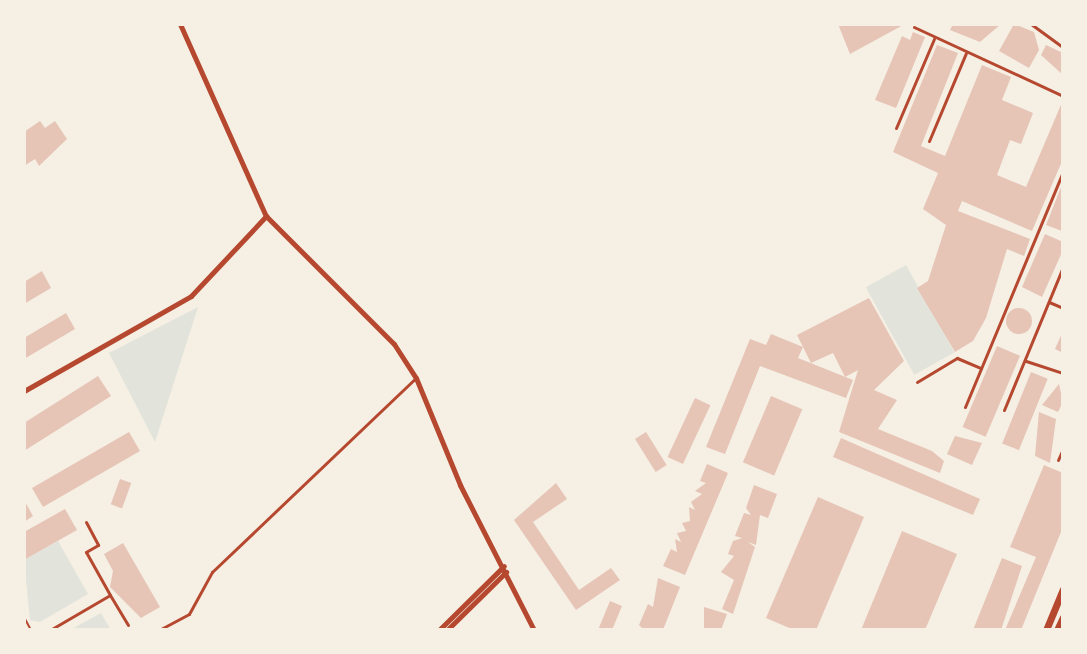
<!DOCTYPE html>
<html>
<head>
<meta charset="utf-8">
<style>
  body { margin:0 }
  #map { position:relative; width:1087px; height:654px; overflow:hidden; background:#f6efe4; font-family:"Libre Baskerville",serif }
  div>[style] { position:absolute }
  .green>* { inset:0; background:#e2e4dc; transform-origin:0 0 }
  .building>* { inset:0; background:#e6c5b7; transform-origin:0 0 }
  .round { border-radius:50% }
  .path>* { height:2px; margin:-1px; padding:0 1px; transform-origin:1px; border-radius:1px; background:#b5482f }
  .service>* { height:3px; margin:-1.5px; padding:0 1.5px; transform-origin:1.5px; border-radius:1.5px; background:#b5482f }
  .minor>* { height:5px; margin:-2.5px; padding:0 2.5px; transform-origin:2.5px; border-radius:2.5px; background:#b5482f }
  .secondary>* { height:7px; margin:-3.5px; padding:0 3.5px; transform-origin:3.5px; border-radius:3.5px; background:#b5482f }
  span { translate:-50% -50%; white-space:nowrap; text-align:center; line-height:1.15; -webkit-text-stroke:8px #f6efe4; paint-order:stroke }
  .frame { position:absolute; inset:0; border:26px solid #f6efe4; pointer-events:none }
</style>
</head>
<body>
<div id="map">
  <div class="green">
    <i style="left:906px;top:265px;width:100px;height:46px;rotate:61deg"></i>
    <i style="clip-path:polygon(198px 307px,155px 442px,109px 353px)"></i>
    <i style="clip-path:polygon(58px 541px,88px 594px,40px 622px,30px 620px,24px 560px)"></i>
    <i style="clip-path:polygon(101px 613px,111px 630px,70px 630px)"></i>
  </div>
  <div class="building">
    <i style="clip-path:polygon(838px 24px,905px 24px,850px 54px)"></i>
    <i style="clip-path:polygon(953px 24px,972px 25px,1001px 24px,980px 42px,950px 30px)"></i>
    <i style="clip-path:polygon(1014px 24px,1034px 32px,1039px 50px,1029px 68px,999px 51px)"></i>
    <i style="clip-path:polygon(913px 32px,925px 37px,896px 108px,875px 100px,902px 36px,910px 40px)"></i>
    <i style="clip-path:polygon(937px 45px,958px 53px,921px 146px,945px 156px,982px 65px,1011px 77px,1002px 100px,1033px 113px,1021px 144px,1010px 140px,997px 175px,1026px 187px,1063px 100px,1063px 159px,1032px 231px,962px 201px,958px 211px,1030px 239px,1024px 256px,1007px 249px,986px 318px,973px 341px,955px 352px,917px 288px,928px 281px,946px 225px,923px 209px,938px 173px,893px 152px)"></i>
    <i style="clip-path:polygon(1046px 45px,1063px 53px,1063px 75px,1041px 55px)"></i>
    <i style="clip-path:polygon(40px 121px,45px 128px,55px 121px,67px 139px,39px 166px,35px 159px,24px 166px,24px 132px)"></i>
    <i style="clip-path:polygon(1063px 182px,1063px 227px,1062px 231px,1046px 225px)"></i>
    <i style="clip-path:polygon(1045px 234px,1063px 242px,1063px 250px,1042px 297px,1022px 287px)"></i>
    <i style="clip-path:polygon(42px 271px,51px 288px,24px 304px,24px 282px)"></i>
    <i style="clip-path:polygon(869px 298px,904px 361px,874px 390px,897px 400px,878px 429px,932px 451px,944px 461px,940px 473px,839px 432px,858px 370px,845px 377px,833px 353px,811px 363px,797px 335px)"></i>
    <i class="round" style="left:1006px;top:308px;width:26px;height:26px"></i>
    <i style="clip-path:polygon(66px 313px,75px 329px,24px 359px,24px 338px)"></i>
    <i style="clip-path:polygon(1063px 331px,1063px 353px,1055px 349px)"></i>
    <i style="clip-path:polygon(771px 334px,803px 347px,798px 358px,853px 380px,846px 398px,760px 366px,725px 454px,706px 447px,750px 339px,766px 345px)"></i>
    <i style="left:997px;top:346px;width:25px;height:88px;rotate:23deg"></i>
    <i style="left:1031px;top:372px;width:18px;height:77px;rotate:22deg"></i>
    <i style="clip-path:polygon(98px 376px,111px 396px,24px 451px,24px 423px)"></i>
    <i style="clip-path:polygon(1059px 384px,1063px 402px,1058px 412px,1042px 405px)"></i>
    <i style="left:771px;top:396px;width:34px;height:72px;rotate:23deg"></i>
    <i style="left:695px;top:398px;width:17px;height:65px;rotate:25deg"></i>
    <i style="clip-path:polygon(1039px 412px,1056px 419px,1050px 463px,1035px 456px)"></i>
    <i style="left:129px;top:432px;width:22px;height:112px;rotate:60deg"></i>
    <i style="left:646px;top:432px;width:39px;height:13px;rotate:58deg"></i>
    <i style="clip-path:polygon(955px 436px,982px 443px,972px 465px,947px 454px)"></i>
    <i style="clip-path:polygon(841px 438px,980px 499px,973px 515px,833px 457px)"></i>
    <i style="clip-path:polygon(707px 464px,728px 473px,685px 575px,663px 566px,671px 549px,677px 552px,675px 539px,681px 542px,677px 533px,686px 531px,682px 523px,690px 521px,689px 507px,695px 510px,691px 502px,702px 494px,695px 491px,706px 483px,700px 481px)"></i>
    <i style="clip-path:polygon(1044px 465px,1063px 473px,1063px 527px,1021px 630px,1005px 630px,1036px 557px,1010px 547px)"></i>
    <i style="left:120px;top:479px;width:12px;height:27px;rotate:20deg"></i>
    <i style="clip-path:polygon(556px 483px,567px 499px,533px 522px,579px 590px,611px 568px,620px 580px,576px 610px,514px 520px)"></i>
    <i style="clip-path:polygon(754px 485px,777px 494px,768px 518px,760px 515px,756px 545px,748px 542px,755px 547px,733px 614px,722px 609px,734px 580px,721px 572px,734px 556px,728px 554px,733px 541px,742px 538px,735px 536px,744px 513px,751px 515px,746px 508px)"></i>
    <i style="clip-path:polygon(818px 497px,864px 517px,816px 630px,794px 630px,766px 618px)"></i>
    <i style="clip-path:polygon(24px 500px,33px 516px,24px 522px)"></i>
    <i style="clip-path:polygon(65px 509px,77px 530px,24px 560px,24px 532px)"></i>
    <i style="clip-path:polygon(902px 531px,957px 554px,925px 630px,861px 630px)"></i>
    <i style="clip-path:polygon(123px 543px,160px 607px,141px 618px,110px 587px,113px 571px,104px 554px)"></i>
    <i style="clip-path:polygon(1002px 558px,1022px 566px,1001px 630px,973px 630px)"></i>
    <i style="clip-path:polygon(658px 578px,680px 587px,663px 630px,644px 630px,639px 625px,648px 604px,653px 607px)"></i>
    <i style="clip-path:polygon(610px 601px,622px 606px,612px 630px,598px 630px)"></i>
    <i style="clip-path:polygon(704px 607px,727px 614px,721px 630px,694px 630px,704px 628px)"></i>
  </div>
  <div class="path">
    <i style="left:24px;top:617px;width:15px;rotate:62deg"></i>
  </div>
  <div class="service">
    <i style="left:1031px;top:24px;width:39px;rotate:36deg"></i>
    <i style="left:914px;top:27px;width:164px;rotate:24.8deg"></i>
    <i style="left:896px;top:128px;width:97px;rotate:-66.9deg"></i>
    <i style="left:929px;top:141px;width:95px;rotate:-67.2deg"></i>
    <i style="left:1049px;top:302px;width:15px;rotate:23deg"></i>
    <i style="left:1026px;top:361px;width:39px;rotate:18deg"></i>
    <i style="left:917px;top:382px;width:47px;rotate:-31deg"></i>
    <i style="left:957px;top:358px;width:26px;rotate:23deg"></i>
    <i style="left:965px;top:407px;width:256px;rotate:-67.4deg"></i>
    <i style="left:1004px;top:410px;width:155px;rotate:-67.6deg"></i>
    <i style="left:1058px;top:460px;width:12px;rotate:-66deg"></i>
    <i style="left:86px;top:522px;width:26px;rotate:62deg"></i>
    <i style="left:98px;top:545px;width:14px;rotate:150deg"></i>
    <i style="left:86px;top:552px;width:49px;rotate:60.8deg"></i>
    <i style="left:50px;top:630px;width:69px;rotate:-30.3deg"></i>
    <i style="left:110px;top:595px;width:35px;rotate:59deg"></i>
    <i style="left:159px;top:630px;width:34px;rotate:-28deg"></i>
    <i style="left:189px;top:614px;width:48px;rotate:-61.3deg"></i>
    <i style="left:212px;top:572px;width:282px;rotate:-43.6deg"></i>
  </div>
  <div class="minor">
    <i style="left:180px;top:24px;width:210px;rotate:65.9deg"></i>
    <i style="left:266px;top:216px;width:181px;rotate:45deg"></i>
    <i style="left:394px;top:344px;width:40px;rotate:57.1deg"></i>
    <i style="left:416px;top:378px;width:116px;rotate:67.6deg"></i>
    <i style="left:460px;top:485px;width:163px;rotate:63deg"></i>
    <i style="left:24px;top:391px;width:192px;rotate:-29.6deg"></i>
    <i style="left:191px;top:296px;width:110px;rotate:-46.8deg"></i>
    <i style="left:439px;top:630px;width:91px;rotate:-44.6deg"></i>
    <i style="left:447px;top:630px;width:83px;rotate:-44.5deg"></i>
  </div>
  <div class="secondary">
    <i style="left:1046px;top:630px;width:44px;rotate:-67.5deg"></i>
    <i style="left:1057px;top:630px;width:14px;rotate:-65deg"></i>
  </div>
  <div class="frame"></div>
</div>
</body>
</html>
